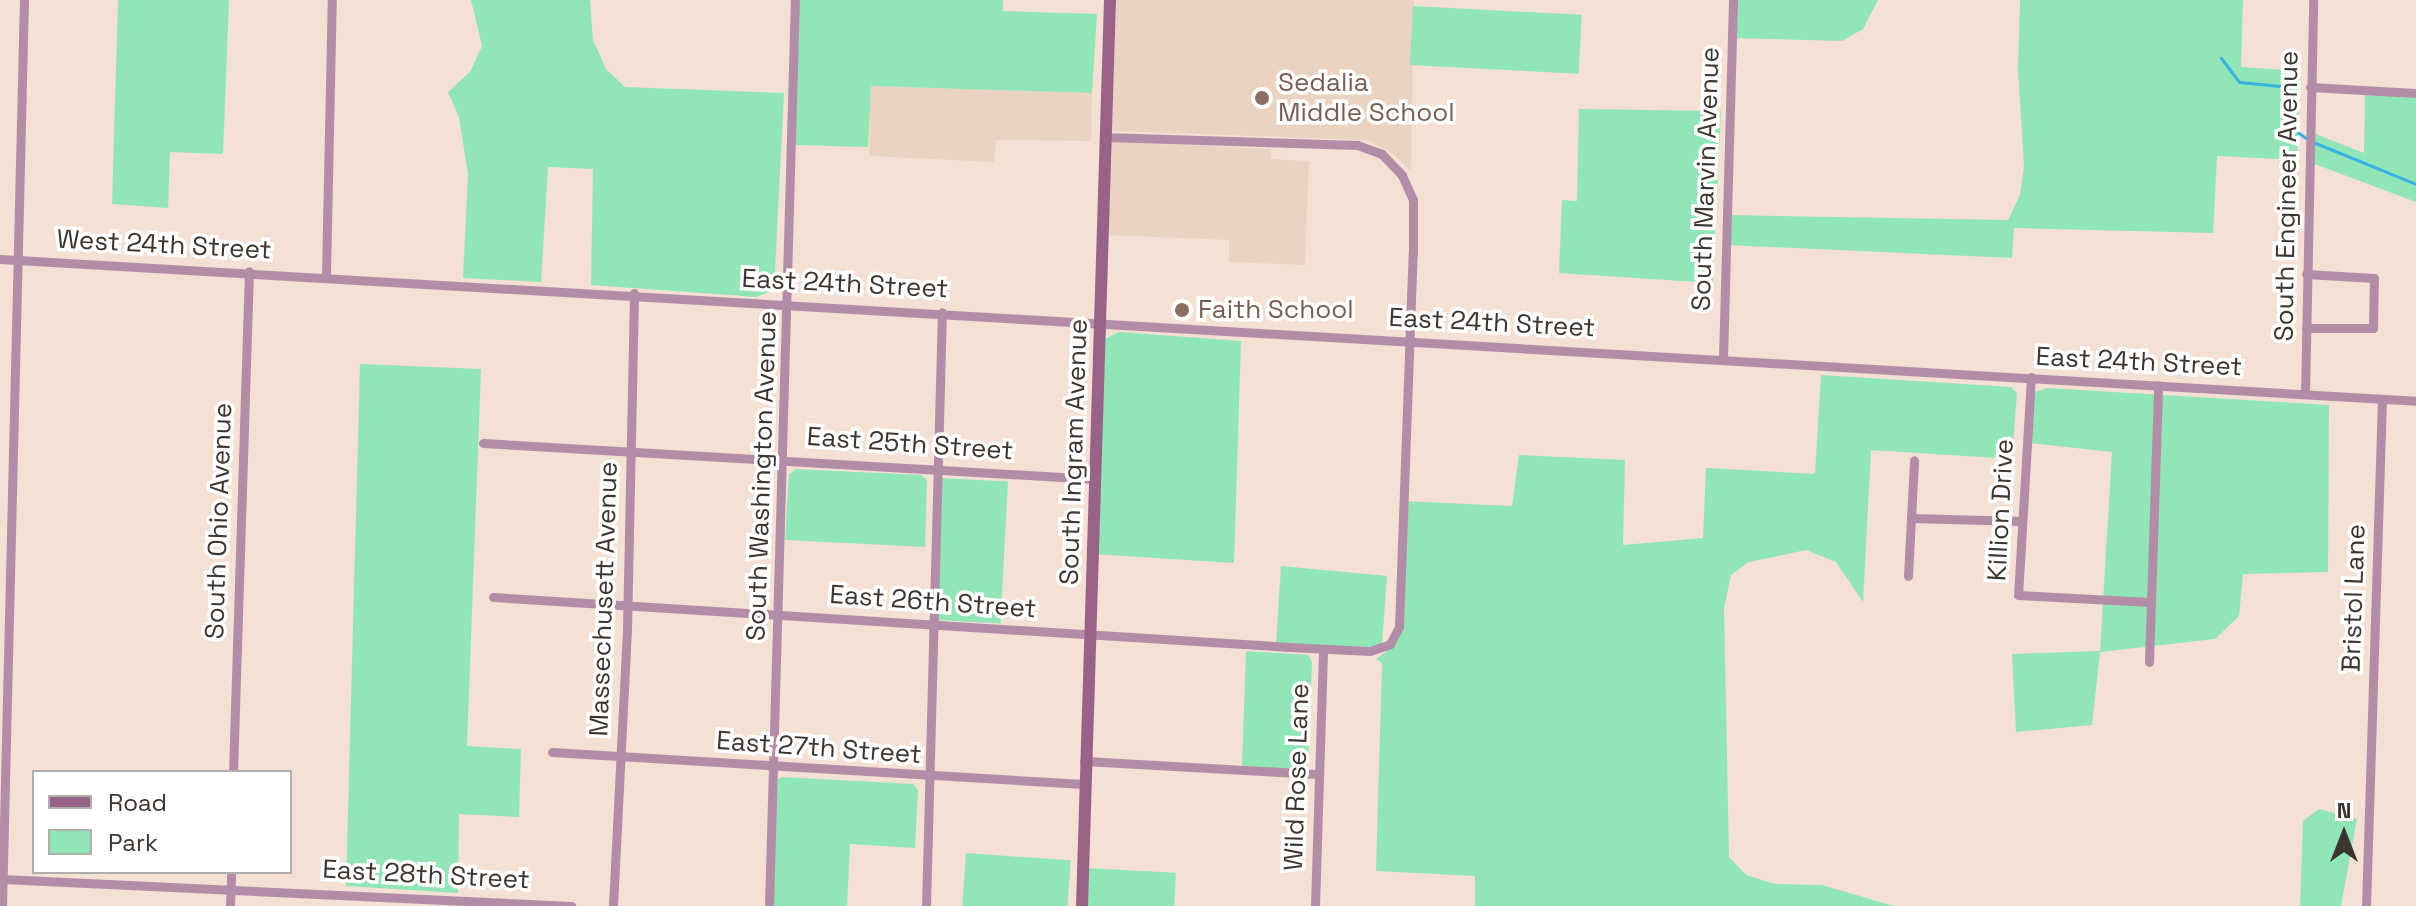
<!DOCTYPE html>
<html>
<head>
<meta charset="utf-8">
<style>
  body { margin:0 }
  #map { position:relative; width:2416px; height:906px; overflow:hidden; background:#f4e1d4; font-family:"Space Grotesk",sans-serif }
  div>[style] { position:absolute }
  .built>* { inset:0; background:#ebd3c2 }
  .green>* { inset:0; background:#91e6b8; transform-origin:0 0 }
  .stream>* { height:3px; margin:-1.5px; padding:0 1.5px; transform-origin:1.5px; border-radius:1.5px; background:#38b1e5 }
  .minor>* { height:9px; margin:-4.5px; padding:0 4.5px; transform-origin:4.5px; border-radius:4.5px; background:#b38da7 }
  .secondary>* { height:12px; margin:-6px; padding:0 6px; transform-origin:6px; border-radius:6px; background:#996389 }
  .dots>* { width:22px; height:22px; translate:-50% -50%; box-sizing:border-box; border:4px solid #fff; border-radius:50% }
  span { translate:-50% -50%; white-space:nowrap; text-align:center; line-height:1.15; -webkit-text-stroke:7px #fff; paint-order:stroke }
  .education-label { font-size:26px; color:#785e54 }
  .left { translate:0 -50%; text-align:left }
  .street-label { font-size:26px; color:#3c3530 }
  .legend { position:absolute; left:32px; top:770px; width:260px; height:104px; box-sizing:border-box; background:#fff; border:2px solid #b1aeac; margin:0; padding:10px 14px; list-style:none; font-size:24px; color:#3c3530 }
  .legend li { display:flex; align-items:center; gap:16px; height:40px }
  .legend b { width:40px; border:2px solid #b1aeac }
  .north { position:absolute; left:2304px; top:794px; width:80px; height:80px; -webkit-text-stroke:6px #fff; paint-order:stroke; rotate:0deg; font-size:22px; font-weight:700; line-height:32px; text-align:center; color:#3c3530 }
  .north::after { content:''; display:block; margin:auto; width:28px; height:36px; background:#3c3530; clip-path:polygon(50% 0,100% 100%,50% 72%,0 100%) }
</style>
</head>
<body>
<div id="map">
  <div class="built">
    <i style="clip-path:polygon(1116px 0,1414px 0,1411px 171px,1393px 154px,1367px 140px,1112px 131px)"></i>
    <i style="clip-path:polygon(870px 86px,1092px 93px,1091px 141px,996px 140px,994px 162px,869px 156px)"></i>
    <i style="clip-path:polygon(1110px 142px,1271px 149px,1271px 159px,1309px 161px,1305px 265px,1229px 262px,1229px 240px,1106px 235px)"></i>
  </div>
  <div class="green">
    <i style="clip-path:polygon(118px 0,229px 0,223px 154px,170px 152px,168px 208px,112px 204px)"></i>
    <i style="clip-path:polygon(471px 0,590px 0,593px 40px,606px 69px,625px 87px,784px 93px,774px 290px,756px 297px,591px 285px,593px 169px,548px 167px,541px 282px,463px 278px,468px 174px,459px 117px,448px 92px,470px 72px,482px 46px)"></i>
    <i style="clip-path:polygon(798px 0,1003px 0,1003px 11px,1097px 14px,1092px 93px,871px 86px,868px 147px,795px 145px)"></i>
    <i style="clip-path:polygon(1735px 0,1878px 0,1863px 29px,1842px 41px,1733px 38px)"></i>
    <i style="clip-path:polygon(2020px 0,2243px 0,2241px 67px,2301px 71px,2297px 160px,2217px 156px,2213px 233px,2014px 228px,2012px 258px,1728px 245px,1728px 215px,2008px 220px,2020px 195px,2024px 166px,2018px 70px)"></i>
    <i style="left:1413px;top:6px;width:169px;height:59px;rotate:3deg"></i>
    <i style="clip-path:polygon(2365px 92px,2416px 95px,2416px 202px,2312px 163px,2313px 133px,2364px 153px)"></i>
    <i style="clip-path:polygon(1579px 109px,1721px 111px,1713px 283px,1559px 273px,1562px 200px,1577px 201px)"></i>
    <i style="clip-path:polygon(1119px 332px,1241px 341px,1234px 563px,1093px 554px,1101px 341px)"></i>
    <i style="clip-path:polygon(360px 364px,481px 369px,467px 746px,521px 749px,519px 817px,459px 814px,458px 893px,346px 886px)"></i>
    <i style="clip-path:polygon(1821px 375px,2011px 387px,2017px 393px,2012px 459px,1871px 450px,1863px 602px,1836px 562px,1806px 550px,1749px 562px,1731px 575px,1724px 608px,1729px 857px,1746px 875px,1775px 884px,1822px 885px,1894px 906px,1475px 906px,1475px 876px,1376px 871px,1382px 663px,1376px 659px,1391px 648px,1397px 630px,1400px 501px,1512px 506px,1519px 455px,1625px 460px,1623px 545px,1703px 538px,1706px 468px,1815px 474px)"></i>
    <i style="clip-path:polygon(2047px 388px,2329px 405px,2328px 572px,2243px 574px,2239px 616px,2215px 639px,2100px 652px,2092px 725px,2016px 732px,2012px 654px,2100px 651px,2112px 452px,2030px 443px,2030px 394px)"></i>
    <i style="clip-path:polygon(796px 469px,921px 475px,927px 480px,925px 547px,785px 540px,789px 474px)"></i>
    <i style="left:939px;top:478px;width:69px;height:142px;rotate:3deg"></i>
    <i style="clip-path:polygon(1281px 566px,1387px 576px,1382px 645px,1370px 650px,1276px 644px)"></i>
    <i style="clip-path:polygon(1246px 651px,1308px 655px,1312px 662px,1308px 765px,1303px 770px,1242px 766px)"></i>
    <i style="clip-path:polygon(782px 777px,913px 784px,918px 790px,915px 848px,850px 844px,847px 906px,773px 906px,775px 781px)"></i>
    <i style="clip-path:polygon(2319px 809px,2357px 819px,2341px 906px,2300px 906px,2303px 821px)"></i>
    <i style="left:966px;top:853px;width:105px;height:53px;rotate:4deg"></i>
    <i style="left:1085px;top:868px;width:91px;height:38px;rotate:3deg"></i>
  </div>
  <div class="stream">
    <i style="left:2221px;top:58px;width:30px;rotate:53deg"></i>
    <i style="left:2239px;top:82px;width:50px;rotate:5.7deg"></i>
    <i style="left:2289px;top:87px;width:42px;rotate:84.6deg"></i>
    <i style="left:2293px;top:129px;width:16px;rotate:35deg"></i>
    <i style="left:2313px;top:142px;width:111px;rotate:22.2deg"></i>
  </div>
  <div class="minor">
    <i style="left:2310px;top:87px;width:106px;rotate:3.2deg"></i>
    <i style="left:0;top:259px;width:2420px;rotate:3.36deg"></i>
    <i style="left:326px;top:275px;width:275px;rotate:-88.8deg"></i>
    <i style="left:2306px;top:328px;width:67px"></i>
    <i style="left:2373px;top:328px;width:50px;rotate:-88.9deg"></i>
    <i style="left:2374px;top:278px;width:68px;rotate:-176.6deg"></i>
    <i style="left:1723px;top:359px;width:359px;rotate:-88.4deg"></i>
    <i style="left:2031px;top:377px;width:218px;rotate:93.4deg"></i>
    <i style="left:2018px;top:595px;width:133px;rotate:3deg"></i>
    <i style="left:2305px;top:394px;width:394px;rotate:-88.8deg"></i>
    <i style="left:483px;top:443px;width:613px;rotate:3.37deg"></i>
    <i style="left:1911px;top:518px;width:111px;rotate:1.5deg"></i>
    <i style="left:1908px;top:576px;width:116px;rotate:-87deg"></i>
    <i style="left:493px;top:597px;width:798px;rotate:3.59deg"></i>
    <i style="left:1289px;top:647px;width:81px;rotate:2.8deg"></i>
    <i style="left:1370px;top:651px;width:21px;rotate:-19deg"></i>
    <i style="left:1390px;top:644px;width:19px;rotate:-62deg"></i>
    <i style="left:1399px;top:627px;width:374px;rotate:-87.9deg"></i>
    <i style="left:1413px;top:253px;width:53px;rotate:-90deg"></i>
    <i style="left:1413px;top:200px;width:27px;rotate:-114deg"></i>
    <i style="left:1402px;top:175px;width:29px;rotate:-134deg"></i>
    <i style="left:1382px;top:154px;width:27px;rotate:-160deg"></i>
    <i style="left:1357px;top:145px;width:253px;rotate:-178.2deg"></i>
    <i style="left:2149px;top:662px;width:277px;rotate:-88.1deg"></i>
    <i style="left:552px;top:752px;width:532px;rotate:3.45deg"></i>
    <i style="left:1084px;top:761px;width:235px;rotate:3.2deg"></i>
    <i style="left:233px;top:772px;width:501px;rotate:-88.17deg"></i>
    <i style="left:2px;top:879px;width:570px;rotate:2.72deg"></i>
    <i style="left:2px;top:906px;width:906px;rotate:-88.61deg"></i>
    <i style="left:230px;top:906px;width:34px;rotate:-88deg"></i>
    <i style="left:613px;top:906px;width:277px;rotate:-87.1deg"></i>
    <i style="left:627px;top:629px;width:336px;rotate:-88.8deg"></i>
    <i style="left:769px;top:906px;width:906px;rotate:-88.36deg"></i>
    <i style="left:926px;top:906px;width:594px;rotate:-88.46deg"></i>
    <i style="left:1315px;top:906px;width:257px;rotate:-88.2deg"></i>
    <i style="left:2366px;top:906px;width:507px;rotate:-88.19deg"></i>
  </div>
  <div class="secondary">
    <i style="left:1082px;top:906px;width:906px;rotate:-88.23deg"></i>
  </div>
  <div class="dots">
    <i style="left:1262px;top:98px;background:#8d6e63"></i>
    <i style="left:1182px;top:310px;background:#8d6e63"></i>
  </div>
  <div class="education-label">
    <span class="left" style="left:1278px;top:98px">Sedalia<br>Middle School</span>
    <span class="left" style="left:1198px;top:310px">Faith School</span>
  </div>
  <div class="street-label">
    <span style="left:1706px;top:179px;rotate:-88deg">South Marvin Avenue</span>
    <span style="left:2287px;top:196px;rotate:-89deg">South Engineer Avenue</span>
    <span style="left:164px;top:245px;rotate:3deg">West 24th Street</span>
    <span style="left:845px;top:284px;rotate:3deg">East 24th Street</span>
    <span style="left:1492px;top:323px;rotate:3deg">East 24th Street</span>
    <span style="left:2139px;top:362px;rotate:3deg">East 24th Street</span>
    <span style="left:910px;top:444px;rotate:4deg">East 25th Street</span>
    <span style="left:1074px;top:452px;rotate:-88deg">South Ingram Avenue</span>
    <span style="left:762px;top:476px;rotate:-88deg">South Washington Avenue</span>
    <span style="left:2001px;top:510px;rotate:-87deg">Killion Drive</span>
    <span style="left:219px;top:521px;rotate:-88deg">South Ohio Avenue</span>
    <span style="left:2354px;top:598px;rotate:-88deg">Bristol Lane</span>
    <span style="left:604px;top:599px;rotate:-88deg">Massechusett Avenue</span>
    <span style="left:933px;top:602px;rotate:4deg">East 26th Street</span>
    <span style="left:819px;top:748px;rotate:4deg">East 27th Street</span>
    <span style="left:1297px;top:777px;rotate:-88deg">Wild Rose Lane</span>
    <span style="left:426px;top:875px;rotate:3deg">East 28th Street</span>
  </div>
  <ul class="legend">
  <li><b style="height:10px;background:#996389"></b>Road</li>
  <li><b style="height:22px;background:#91e6b8"></b>Park</li>
  </ul>
  <div class="north">N</div>
</div>
</body>
</html>
